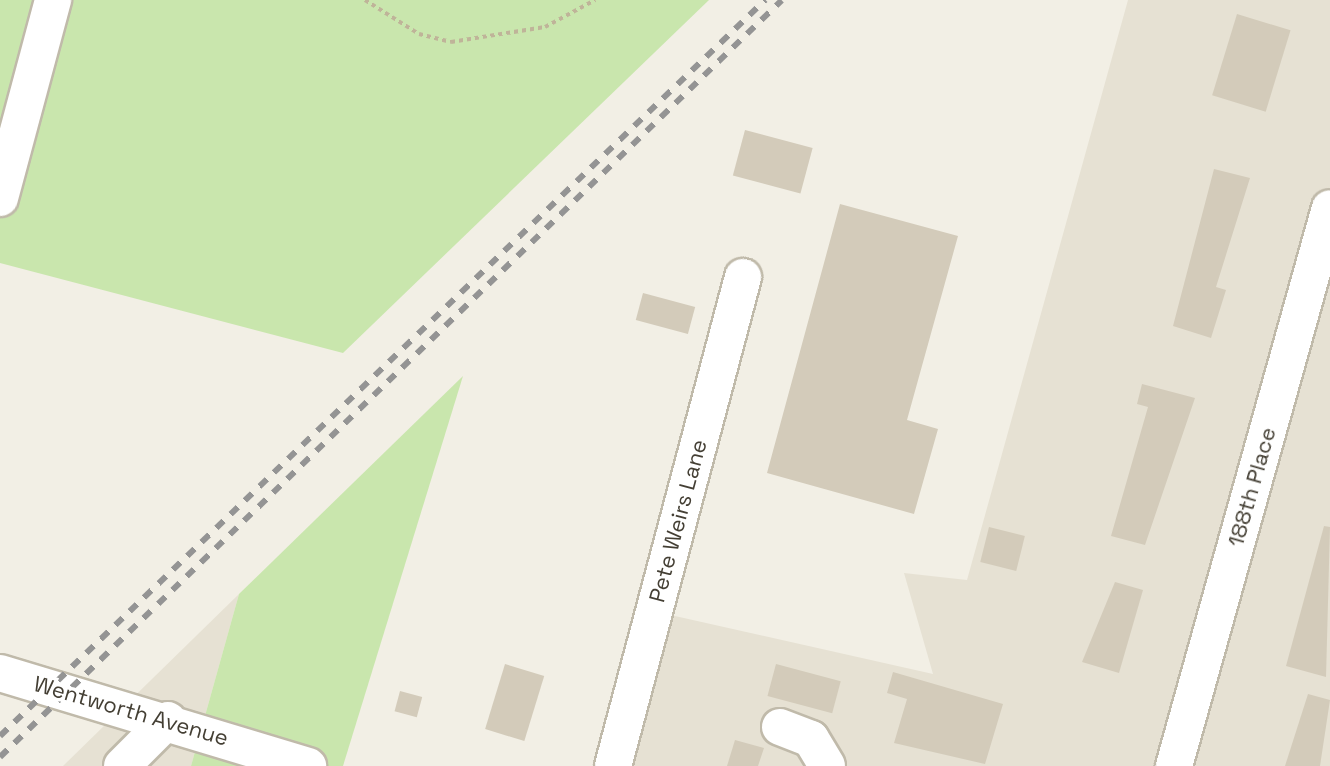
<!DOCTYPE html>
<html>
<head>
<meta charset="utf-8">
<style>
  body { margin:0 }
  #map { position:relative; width:1330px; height:766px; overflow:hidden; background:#f2efe5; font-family:"Space Grotesk",sans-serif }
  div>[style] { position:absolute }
  .residential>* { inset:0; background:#e6e1d3 }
  .green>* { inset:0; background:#c9e6ad }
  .building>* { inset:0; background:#d3cbba; transform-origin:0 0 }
  .path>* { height:4px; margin-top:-2px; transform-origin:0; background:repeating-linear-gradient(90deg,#bfb499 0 4px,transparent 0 8px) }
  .roads { filter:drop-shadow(2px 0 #c0baaa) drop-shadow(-2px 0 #c0baaa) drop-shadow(0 2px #c0baaa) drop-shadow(0 -2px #c0baaa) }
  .minor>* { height:36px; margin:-18px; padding:0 18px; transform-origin:18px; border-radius:18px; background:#fff }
  .rail>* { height:6px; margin-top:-3px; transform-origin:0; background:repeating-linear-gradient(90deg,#949494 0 10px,transparent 0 20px) }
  span { translate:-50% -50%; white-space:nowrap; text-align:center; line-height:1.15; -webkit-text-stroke:7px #fff; paint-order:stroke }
  .street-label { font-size:22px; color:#443f34 }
</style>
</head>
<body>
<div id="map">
  <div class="residential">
    <i style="clip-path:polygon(1128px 0,1330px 0,1330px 766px,617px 766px,666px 614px,933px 674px,904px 573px,967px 580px)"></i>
    <i style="clip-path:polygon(239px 594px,191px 766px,63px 766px)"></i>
  </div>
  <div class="green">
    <i style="clip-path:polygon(0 0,709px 0,343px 353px,0 263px)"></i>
    <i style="clip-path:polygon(463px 376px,343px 766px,191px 766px,239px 594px)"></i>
  </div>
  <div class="building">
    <i style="left:1237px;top:14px;width:56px;height:85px;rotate:17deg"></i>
    <i style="left:745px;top:130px;width:70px;height:47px;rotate:15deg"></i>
    <i style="clip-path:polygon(1214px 169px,1250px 178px,1216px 287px,1226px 290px,1211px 338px,1173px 326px)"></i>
    <i style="clip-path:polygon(840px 204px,958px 236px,907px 420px,938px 429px,914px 514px,767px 473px)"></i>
    <i style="left:643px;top:293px;width:54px;height:28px;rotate:15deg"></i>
    <i style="clip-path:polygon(1142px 384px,1195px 398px,1145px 545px,1111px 536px,1148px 407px,1137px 404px)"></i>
    <i style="clip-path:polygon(1324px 526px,1330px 527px,1326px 677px,1286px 666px)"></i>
    <i style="left:989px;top:527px;width:37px;height:36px;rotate:14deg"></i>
    <i style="clip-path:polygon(1115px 582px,1143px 590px,1119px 673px,1082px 662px)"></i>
    <i style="left:505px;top:664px;width:41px;height:68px;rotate:17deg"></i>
    <i style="left:776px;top:664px;width:67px;height:33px;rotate:15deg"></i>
    <i style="clip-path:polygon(893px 672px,1003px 704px,985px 764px,894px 743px,907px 699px,887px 693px)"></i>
    <i style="left:400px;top:691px;width:23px;height:21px;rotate:15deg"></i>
    <i style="clip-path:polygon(1308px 694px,1330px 700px,1320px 766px,1285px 766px)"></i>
    <i style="clip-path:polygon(735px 740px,764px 748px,758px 766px,727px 766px)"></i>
  </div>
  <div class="path">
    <i style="left:365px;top:0;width:64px;rotate:32.2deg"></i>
    <i style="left:419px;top:34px;width:33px;rotate:14deg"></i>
    <i style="left:451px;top:42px;width:95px;rotate:-9.1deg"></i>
    <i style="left:545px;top:27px;width:57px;rotate:-28.4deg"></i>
  </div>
  <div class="roads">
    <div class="minor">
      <i style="left:0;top:198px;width:205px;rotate:-75deg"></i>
      <i style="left:0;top:673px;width:322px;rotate:16.8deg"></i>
      <i style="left:780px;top:727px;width:33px;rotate:21deg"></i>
      <i style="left:811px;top:739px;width:31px;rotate:59deg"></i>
      <i style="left:122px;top:766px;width:65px;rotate:-45deg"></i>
      <i style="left:613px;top:766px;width:506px;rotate:-75.11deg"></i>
      <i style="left:1174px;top:766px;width:579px;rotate:-74.38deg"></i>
    </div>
  </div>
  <div class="rail">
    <i style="left:0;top:736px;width:1062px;rotate:-43.89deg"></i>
    <i style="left:0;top:757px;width:1088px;rotate:-44.07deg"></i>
  </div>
  <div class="street-label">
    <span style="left:1252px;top:487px;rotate:-74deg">188th Place</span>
    <span style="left:678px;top:521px;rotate:-75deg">Pete Weirs Lane</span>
    <span style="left:131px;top:711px;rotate:16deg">Wentworth Avenue</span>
  </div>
</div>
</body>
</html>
